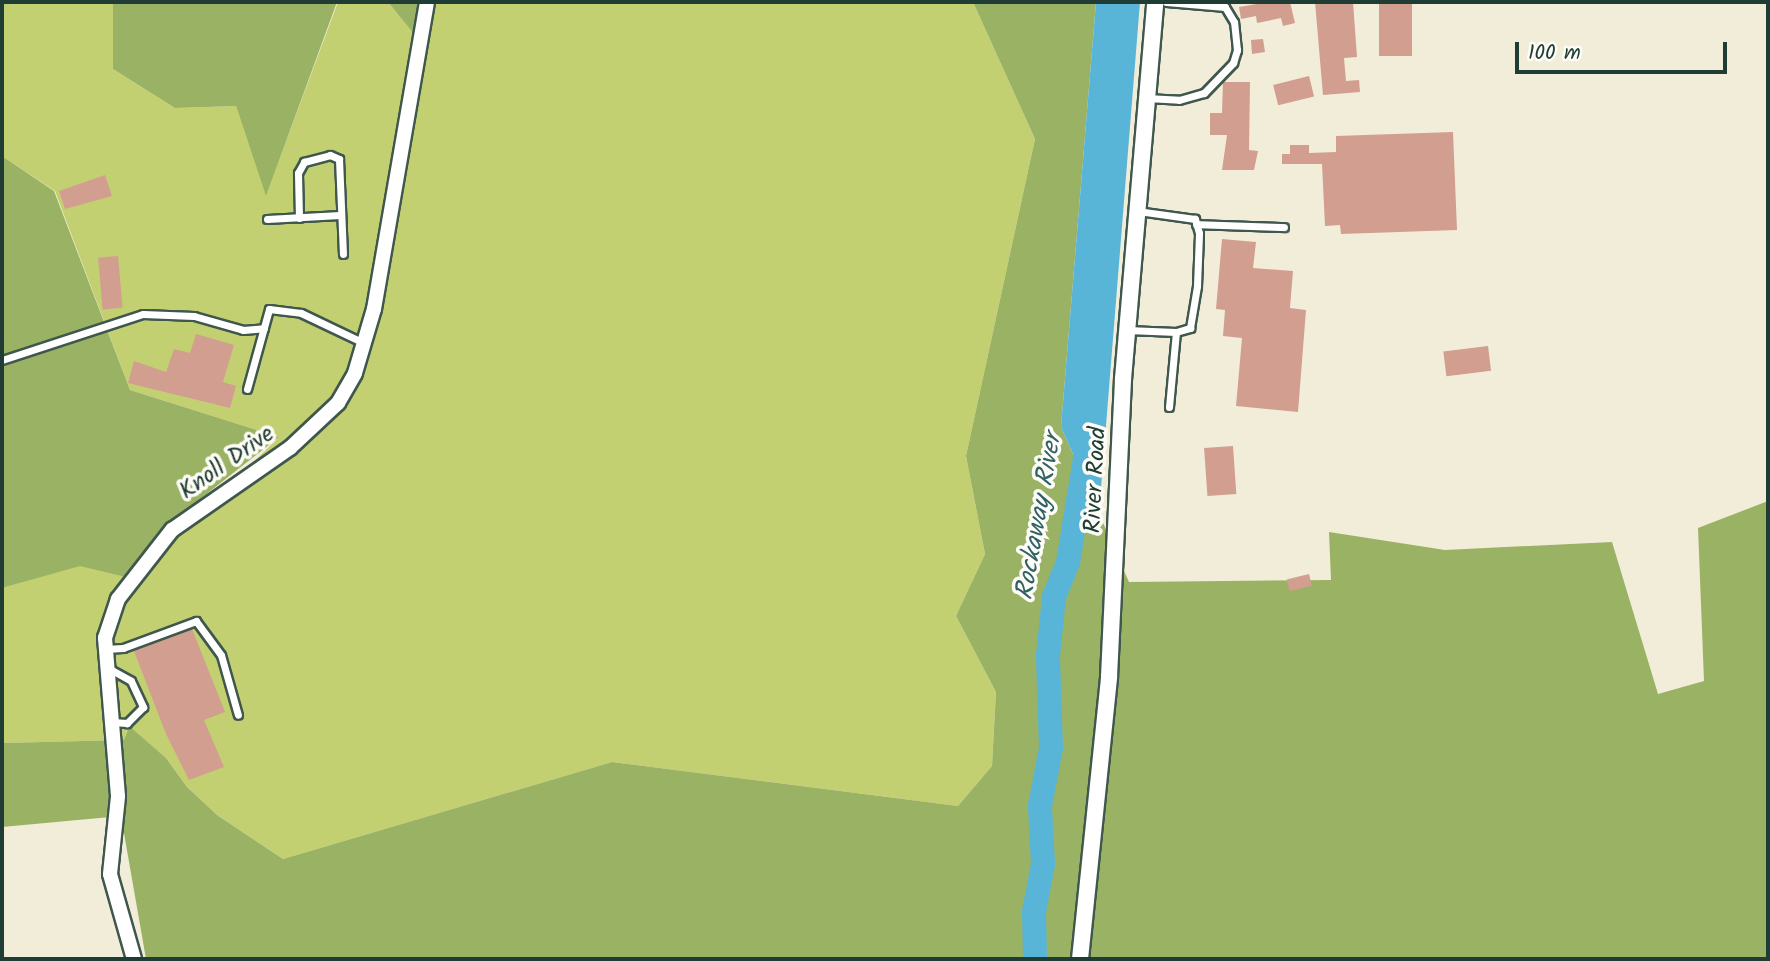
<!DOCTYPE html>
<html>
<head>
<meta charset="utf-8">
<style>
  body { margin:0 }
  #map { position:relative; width:1770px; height:961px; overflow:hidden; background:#f2edd8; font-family:Kalam,sans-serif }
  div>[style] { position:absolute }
  .green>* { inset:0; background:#c3d071 }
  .forest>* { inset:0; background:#9ab263 }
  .water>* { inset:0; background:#59b5d7 }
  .river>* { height:24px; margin:-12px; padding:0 12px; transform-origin:12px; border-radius:12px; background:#59b5d7 }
  .building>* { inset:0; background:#d19e90; transform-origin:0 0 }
  .roads { filter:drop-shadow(2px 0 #3f574d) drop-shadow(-2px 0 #3f574d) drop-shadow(0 2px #3f574d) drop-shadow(0 -2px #3f574d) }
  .service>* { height:7px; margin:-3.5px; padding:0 3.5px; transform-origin:3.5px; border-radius:3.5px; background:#fff }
  .minor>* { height:14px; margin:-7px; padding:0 7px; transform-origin:7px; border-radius:7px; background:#fff }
  .tertiary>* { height:16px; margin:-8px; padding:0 8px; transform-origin:8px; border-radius:8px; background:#fff }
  span { translate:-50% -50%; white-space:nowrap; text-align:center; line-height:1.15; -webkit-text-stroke:7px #fdfcf7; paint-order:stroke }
  .street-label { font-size:24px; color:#1f3d34 }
  .water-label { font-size:26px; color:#306165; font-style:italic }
  .frame { position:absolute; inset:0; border:4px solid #1f3d34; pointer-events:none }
  .scale { position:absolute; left:1515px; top:42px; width:212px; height:32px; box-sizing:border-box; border:4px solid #1f3d34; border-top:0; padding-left:9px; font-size:21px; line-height:24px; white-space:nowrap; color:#1f3d34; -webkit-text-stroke:5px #fdfcf7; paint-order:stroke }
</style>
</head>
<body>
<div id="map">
  <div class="green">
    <i style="clip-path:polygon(2px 2px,113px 2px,113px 69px,175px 108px,236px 106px,266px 195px,338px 2px,388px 2px,415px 34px,418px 2px,973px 2px,1035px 139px,966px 456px,985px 554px,956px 616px,996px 692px,992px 766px,958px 806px,612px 762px,283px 859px,217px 815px,187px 787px,166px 758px,128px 727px,124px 740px,2px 743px,2px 588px,80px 565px,134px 579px,279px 437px,130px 390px,55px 191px,2px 156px)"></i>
  </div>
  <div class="forest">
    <i style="clip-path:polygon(113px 2px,337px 2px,266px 196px,236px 106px,175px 108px,113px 69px)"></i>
    <i style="clip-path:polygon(388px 2px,418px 2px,415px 35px)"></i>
    <i style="clip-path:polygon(973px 2px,1096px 2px,1061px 427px,1129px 582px,1331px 580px,1329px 532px,1445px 550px,1612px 542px,1658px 694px,1704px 681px,1698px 528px,1768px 501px,1768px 959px,146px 959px,121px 816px,2px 827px,2px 743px,124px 740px,129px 726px,166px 758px,187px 787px,217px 815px,283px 859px,612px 762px,958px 806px,992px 766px,996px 692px,956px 616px,985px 554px,966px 456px,1035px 139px)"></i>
    <i style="clip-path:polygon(2px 156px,54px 191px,130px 390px,279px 437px,167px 525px,134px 579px,80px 566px,2px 588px)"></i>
  </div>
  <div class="water">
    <i style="clip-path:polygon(1096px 2px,1140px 2px,1099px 513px,1061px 427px)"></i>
  </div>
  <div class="river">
    <i style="left:1035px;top:959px;width:47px;rotate:-91.2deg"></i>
    <i style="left:1034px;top:912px;width:49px;rotate:-79.4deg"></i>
    <i style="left:1043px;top:864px;width:58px;rotate:-93deg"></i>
    <i style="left:1040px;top:806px;width:59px;rotate:-79.3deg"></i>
    <i style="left:1051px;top:748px;width:92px;rotate:-91.9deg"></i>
    <i style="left:1048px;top:656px;width:59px;rotate:-84.2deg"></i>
    <i style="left:1054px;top:597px;width:38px;rotate:-68deg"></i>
    <i style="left:1068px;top:562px;width:124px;rotate:-80.7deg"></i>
  </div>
  <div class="building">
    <i style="clip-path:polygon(1268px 2px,1290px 2px,1295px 23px,1283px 26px,1281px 18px,1257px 23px,1256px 16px,1241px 19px,1239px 7px)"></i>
    <i style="clip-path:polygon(1315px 2px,1353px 2px,1357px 57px,1344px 58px,1346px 81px,1359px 80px,1360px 92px,1323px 95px)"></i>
    <i style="left:1379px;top:2px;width:33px;height:54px"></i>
    <i style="clip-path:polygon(1263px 39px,1265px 52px,1252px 54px,1251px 40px)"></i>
    <i style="left:1309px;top:76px;width:21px;height:37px;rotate:76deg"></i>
    <i style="clip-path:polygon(1223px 82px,1250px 82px,1249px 150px,1258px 151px,1254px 170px,1222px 170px,1227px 135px,1210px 135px,1210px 113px,1222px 113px)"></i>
    <i style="clip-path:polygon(1453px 132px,1457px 230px,1341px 234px,1340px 225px,1325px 226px,1322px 164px,1282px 164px,1282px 154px,1290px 154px,1290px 145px,1309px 145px,1309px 153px,1336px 152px,1336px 136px)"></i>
    <i style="clip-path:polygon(105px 175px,112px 196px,65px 209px,59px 191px)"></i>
    <i style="clip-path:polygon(1222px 239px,1256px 242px,1253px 268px,1293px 271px,1290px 308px,1306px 310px,1298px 412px,1236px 406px,1242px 338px,1223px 336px,1225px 310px,1216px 309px)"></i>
    <i style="left:118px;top:256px;width:52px;height:20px;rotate:85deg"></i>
    <i style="clip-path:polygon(196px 334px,234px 345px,223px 382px,236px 386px,230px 408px,128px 383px,134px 361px,166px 372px,174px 349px,190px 353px)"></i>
    <i style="left:1488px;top:346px;width:25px;height:45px;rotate:83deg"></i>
    <i style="left:1233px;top:446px;width:48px;height:29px;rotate:86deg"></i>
    <i style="left:1309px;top:574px;width:12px;height:23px;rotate:76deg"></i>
    <i style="clip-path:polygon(192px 629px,225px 712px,204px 720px,224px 767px,189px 780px,166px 734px,134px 651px)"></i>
  </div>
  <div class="roads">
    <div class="service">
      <i style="left:1146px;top:98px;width:33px;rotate:3deg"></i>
      <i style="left:1179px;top:100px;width:26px;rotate:-16deg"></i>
      <i style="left:1204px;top:93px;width:42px;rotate:-46deg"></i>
      <i style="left:1233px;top:63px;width:14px;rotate:-73deg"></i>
      <i style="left:1237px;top:50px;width:28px;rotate:-96deg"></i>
      <i style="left:1234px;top:22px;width:17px;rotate:-121deg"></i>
      <i style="left:1225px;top:7px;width:59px;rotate:-175.2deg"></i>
      <i style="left:299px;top:218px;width:45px;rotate:-91.3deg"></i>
      <i style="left:298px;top:173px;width:13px;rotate:-61deg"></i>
      <i style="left:304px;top:162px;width:27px;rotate:-15deg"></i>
      <i style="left:330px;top:155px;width:10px;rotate:24deg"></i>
      <i style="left:339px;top:159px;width:95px;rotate:87.6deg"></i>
      <i style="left:267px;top:219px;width:73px;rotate:-3.1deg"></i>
      <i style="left:1196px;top:224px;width:88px;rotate:2deg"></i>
      <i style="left:1127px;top:330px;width:49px;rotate:2.3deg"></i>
      <i style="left:1176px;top:332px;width:15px;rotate:-16deg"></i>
      <i style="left:1190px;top:328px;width:43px;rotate:-80.5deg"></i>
      <i style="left:1197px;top:286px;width:53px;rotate:-87.8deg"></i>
      <i style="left:1199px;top:233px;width:15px;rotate:-106deg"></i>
      <i style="left:1195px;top:219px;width:59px;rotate:-172.1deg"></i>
      <i style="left:2px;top:360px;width:148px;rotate:-18.1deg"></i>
      <i style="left:143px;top:314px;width:51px;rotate:2.2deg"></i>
      <i style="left:194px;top:316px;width:51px;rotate:15.9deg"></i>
      <i style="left:243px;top:330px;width:21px;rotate:-5deg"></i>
      <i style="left:247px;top:389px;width:83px;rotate:-74.6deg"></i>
      <i style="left:269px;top:309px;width:32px;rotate:7deg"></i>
      <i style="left:301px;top:313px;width:70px;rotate:25.5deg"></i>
      <i style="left:1169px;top:407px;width:75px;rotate:-84.7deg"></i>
      <i style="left:105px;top:649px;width:18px;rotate:-3deg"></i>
      <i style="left:123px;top:648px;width:78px;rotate:-20.3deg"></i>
      <i style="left:196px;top:621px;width:42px;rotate:53.7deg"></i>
      <i style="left:221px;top:655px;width:62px;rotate:74.2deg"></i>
      <i style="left:108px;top:668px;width:26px;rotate:29deg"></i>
      <i style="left:131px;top:681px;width:29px;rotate:65deg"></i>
      <i style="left:143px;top:707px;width:23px;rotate:135deg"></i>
      <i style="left:127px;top:723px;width:15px;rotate:-176deg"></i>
    </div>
    <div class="minor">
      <i style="left:134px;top:959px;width:88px;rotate:-105.8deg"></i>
      <i style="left:110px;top:874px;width:78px;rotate:-84.1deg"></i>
      <i style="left:118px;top:796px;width:159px;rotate:-94.7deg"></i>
      <i style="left:105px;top:638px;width:41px;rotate:-71.6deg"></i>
      <i style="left:118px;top:599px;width:88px;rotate:-52deg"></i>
      <i style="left:172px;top:530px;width:144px;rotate:-34.8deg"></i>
      <i style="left:290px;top:448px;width:66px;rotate:-43.2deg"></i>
      <i style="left:338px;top:403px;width:34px;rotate:-60deg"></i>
      <i style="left:355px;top:373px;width:67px;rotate:-73.5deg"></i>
      <i style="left:374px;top:309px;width:312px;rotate:-80.2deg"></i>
    </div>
    <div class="tertiary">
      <i style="left:1080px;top:959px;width:283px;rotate:-84.1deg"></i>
      <i style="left:1109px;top:677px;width:298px;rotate:-87.3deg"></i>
      <i style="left:1123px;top:379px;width:378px;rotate:-85.1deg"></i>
    </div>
  </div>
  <div class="street-label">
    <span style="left:227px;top:463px;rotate:-35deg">Knoll Drive</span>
    <span style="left:1096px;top:480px;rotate:-87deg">River Road</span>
  </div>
  <div class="water-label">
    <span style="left:1040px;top:517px;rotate:-80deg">Rockaway River</span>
  </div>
  <div class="frame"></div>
  <div class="scale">100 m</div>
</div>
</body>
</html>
